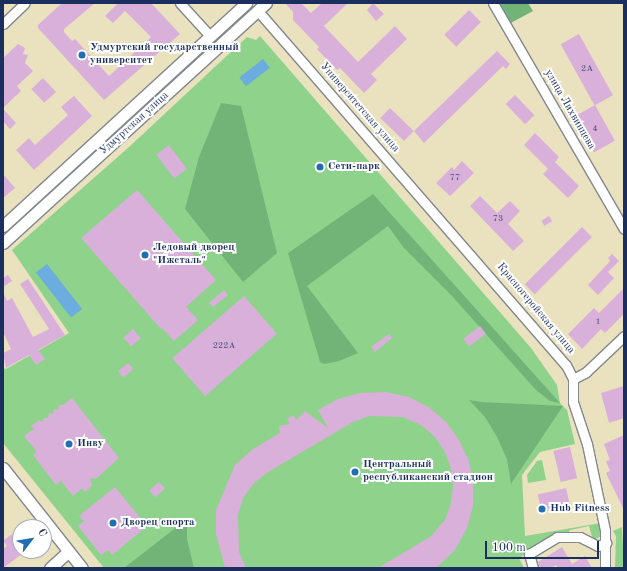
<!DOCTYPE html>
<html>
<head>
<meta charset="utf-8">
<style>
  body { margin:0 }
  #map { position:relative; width:627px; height:571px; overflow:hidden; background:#eae2bf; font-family:"Old Standard TT",serif }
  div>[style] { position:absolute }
  .green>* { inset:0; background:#8ed28b }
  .forest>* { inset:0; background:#72b477 }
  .water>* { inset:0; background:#6baddf; transform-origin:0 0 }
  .building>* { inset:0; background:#d9b0da; transform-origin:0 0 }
  .roads { filter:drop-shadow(1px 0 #82888e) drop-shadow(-1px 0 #82888e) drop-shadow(0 1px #82888e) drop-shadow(0 -1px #82888e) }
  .minor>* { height:9px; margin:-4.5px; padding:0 4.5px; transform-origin:4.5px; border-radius:4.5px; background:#fff }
  .major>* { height:11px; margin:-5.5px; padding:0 5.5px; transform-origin:5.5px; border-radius:5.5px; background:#fff }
  .dots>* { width:11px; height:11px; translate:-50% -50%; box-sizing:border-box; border:2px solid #fff; border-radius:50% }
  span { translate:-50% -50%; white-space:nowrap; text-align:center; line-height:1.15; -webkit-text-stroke:4px #fff; paint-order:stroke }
  .number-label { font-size:9px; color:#4a4f7d }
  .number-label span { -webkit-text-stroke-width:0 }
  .poi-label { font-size:11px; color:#1b2f5e; font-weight:700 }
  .left { translate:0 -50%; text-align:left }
  .street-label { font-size:11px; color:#1b2f5e }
  .frame { position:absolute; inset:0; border:4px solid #1b2f5e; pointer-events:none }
  .north { position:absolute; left:12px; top:519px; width:40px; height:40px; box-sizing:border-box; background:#fff; border:1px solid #a4acbf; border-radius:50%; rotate:59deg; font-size:11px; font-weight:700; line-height:16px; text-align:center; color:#1b2f5e }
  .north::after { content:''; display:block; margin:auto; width:14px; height:18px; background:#1f6fb2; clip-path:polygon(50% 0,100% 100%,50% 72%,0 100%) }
  .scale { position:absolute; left:485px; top:541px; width:114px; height:18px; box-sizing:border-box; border:2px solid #1b2f5e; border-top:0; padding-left:5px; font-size:12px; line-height:14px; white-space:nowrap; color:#1b2f5e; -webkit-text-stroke:3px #fff; paint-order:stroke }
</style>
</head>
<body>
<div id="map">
  <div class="green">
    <i style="clip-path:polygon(260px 36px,531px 348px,557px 385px,560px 403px,567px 410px,575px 444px,540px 452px,522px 475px,525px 536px,601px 523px,604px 535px,593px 540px,589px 526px,570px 530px,568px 534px,551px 539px,519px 558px,524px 568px,104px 568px,3px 443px,3px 368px,6px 369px,69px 333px,12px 250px,129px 147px,247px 37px,256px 40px)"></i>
    <i style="clip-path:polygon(542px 460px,546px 480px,528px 483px,527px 475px,537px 461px)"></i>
    <i style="clip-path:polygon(622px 527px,624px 568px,615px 568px,616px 536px,613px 531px)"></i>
  </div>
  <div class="forest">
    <i style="clip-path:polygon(498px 3px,528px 3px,533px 11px,509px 24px)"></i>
    <i style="clip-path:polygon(221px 103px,241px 106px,277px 253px,243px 282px,185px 209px,199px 157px)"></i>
    <i style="clip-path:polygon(373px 194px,560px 403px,550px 401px,536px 390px,452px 296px,404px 248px,388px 226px,307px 286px,358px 353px,339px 361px,324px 364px,320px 362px,288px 253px)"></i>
    <i style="clip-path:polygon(469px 400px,481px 402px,563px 406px,511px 484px,507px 459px,497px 437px,485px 417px)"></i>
    <i style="clip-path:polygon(187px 519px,187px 539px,194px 568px,124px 568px)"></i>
  </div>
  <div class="water">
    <i style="left:263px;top:59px;width:11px;height:30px;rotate:52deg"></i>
    <i style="left:47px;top:264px;width:57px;height:14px;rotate:52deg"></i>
  </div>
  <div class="building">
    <i style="clip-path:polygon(62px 3px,95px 3px,64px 29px,64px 32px,72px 41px,75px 39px,109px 76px,151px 37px,125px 11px,113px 23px,105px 16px,118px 3px,151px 3px,180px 34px,104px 100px,38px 28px,38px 25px)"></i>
    <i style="clip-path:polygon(285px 3px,301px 3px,311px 13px,322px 3px,348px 3px,324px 26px,358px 62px,395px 26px,407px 39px,371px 74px,377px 80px,364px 93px,340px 68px,337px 70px,317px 49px,319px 47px,293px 20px,293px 12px)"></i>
    <i style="clip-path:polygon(373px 3px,384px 14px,376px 21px,367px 10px)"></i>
    <i style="left:469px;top:10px;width:17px;height:35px;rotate:45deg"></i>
    <i style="left:579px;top:34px;width:70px;height:21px;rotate:61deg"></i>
    <i style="clip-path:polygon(18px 44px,25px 48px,23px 54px,28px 55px,25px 63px,33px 71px,17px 86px,21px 91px,3px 108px,3px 58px)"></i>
    <i style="clip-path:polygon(497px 51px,510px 64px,506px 69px,503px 66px,424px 143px,414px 131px)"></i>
    <i style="left:43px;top:78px;width:19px;height:16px;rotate:47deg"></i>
    <i style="left:515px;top:95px;width:28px;height:13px;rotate:46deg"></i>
    <i style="clip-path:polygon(74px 96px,92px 116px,34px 170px,16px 150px,29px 138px,35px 145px,68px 115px,61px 107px)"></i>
    <i style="left:595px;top:105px;width:41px;height:24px;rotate:61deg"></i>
    <i style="left:390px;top:108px;width:33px;height:14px;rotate:44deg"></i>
    <i style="clip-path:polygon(3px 109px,16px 123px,10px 129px,3px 121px)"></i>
    <i style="clip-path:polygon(535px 133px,559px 157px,555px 162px,579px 186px,568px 198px,543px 174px,548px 169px,524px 145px)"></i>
    <i style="left:169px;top:145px;width:30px;height:16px;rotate:53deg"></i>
    <i style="clip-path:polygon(462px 161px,474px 173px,450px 196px,436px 183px,452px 167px,454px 170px)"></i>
    <i style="clip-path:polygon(3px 174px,15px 188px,3px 198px)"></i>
    <i style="clip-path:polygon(137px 190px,216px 280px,186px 307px,198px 320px,174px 341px,162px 328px,161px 329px,81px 238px)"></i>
    <i style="clip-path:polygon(480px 196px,497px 213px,510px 201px,520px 211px,508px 224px,524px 241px,513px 251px,470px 206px)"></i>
    <i style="left:549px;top:216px;width:6px;height:9px;rotate:59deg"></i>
    <i style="left:582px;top:227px;width:14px;height:81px;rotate:45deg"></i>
    <i style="clip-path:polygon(612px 254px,619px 261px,608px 272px,614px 278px,598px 295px,588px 285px,610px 261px,608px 258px)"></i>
    <i style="clip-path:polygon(8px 275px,12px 281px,3px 287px,3px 278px)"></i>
    <i style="clip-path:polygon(28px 279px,65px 335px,38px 350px,45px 359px,36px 365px,29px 355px,6px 368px,3px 353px,11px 349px,3px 332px,3px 292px,7px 301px,12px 298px,33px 337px,49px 329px,20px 284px)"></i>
    <i style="clip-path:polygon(624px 288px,624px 314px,605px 333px,601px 329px,582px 349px,568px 334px,594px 308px,599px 313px)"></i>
    <i style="clip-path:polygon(224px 290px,228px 295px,213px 307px,209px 303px)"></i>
    <i style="left:244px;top:296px;width:50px;height:95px;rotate:49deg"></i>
    <i style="left:480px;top:326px;width:10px;height:21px;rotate:53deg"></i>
    <i style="left:133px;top:329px;width:12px;height:13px;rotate:48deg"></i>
    <i style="clip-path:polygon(389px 334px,392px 338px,375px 352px,371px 347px)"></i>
    <i style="left:128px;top:363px;width:8px;height:13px;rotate:50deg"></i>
    <i style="clip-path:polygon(624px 386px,624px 418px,609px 423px,601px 393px)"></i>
    <i style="clip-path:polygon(386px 392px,409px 397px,430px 408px,446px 422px,459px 440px,469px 461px,473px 482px,473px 506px,467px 528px,455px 550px,436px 568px,378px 568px,430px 537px,445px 520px,451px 503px,453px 486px,451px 469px,445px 452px,435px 437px,421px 425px,403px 417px,369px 416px,353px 422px,268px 472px,254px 483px,243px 498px,238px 515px,239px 552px,246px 568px,225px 568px,216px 534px,216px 510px,235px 465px,253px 449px,280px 433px,279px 426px,290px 424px,287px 419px,293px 415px,296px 420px,305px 411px,328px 428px,318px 410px,338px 399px,360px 393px)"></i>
    <i style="clip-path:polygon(72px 398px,119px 458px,97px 478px,90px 479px,92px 486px,85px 492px,82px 488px,73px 496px,61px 481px,56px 485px,33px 455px,37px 452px,24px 436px,34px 429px,31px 426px,39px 420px,42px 422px,44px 418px,48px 418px,49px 413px,53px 414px,54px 409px,58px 410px,59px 405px,63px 405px)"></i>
    <i style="clip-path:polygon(624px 435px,624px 510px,606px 473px,610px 471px,606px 461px,610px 460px,604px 444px)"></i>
    <i style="left:570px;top:447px;width:32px;height:17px;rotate:77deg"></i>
    <i style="left:159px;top:482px;width:9px;height:13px;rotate:49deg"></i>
    <i style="clip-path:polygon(115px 487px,147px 526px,112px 555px,108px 550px,101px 555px,78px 526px,84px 521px,79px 516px)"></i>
    <i style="left:566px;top:488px;width:18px;height:29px;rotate:77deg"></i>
    <i style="clip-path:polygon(12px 534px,20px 542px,20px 551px,26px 551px,3px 568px,3px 549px,7px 546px,3px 541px)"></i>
    <i style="clip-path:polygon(562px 547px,572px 564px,585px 556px,592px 568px,558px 568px,556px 565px,551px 568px,540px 568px,538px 562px)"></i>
  </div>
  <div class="roads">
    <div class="minor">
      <i style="left:180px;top:3px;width:45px;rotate:47.7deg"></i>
      <i style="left:493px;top:3px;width:261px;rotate:59.9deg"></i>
      <i style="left:258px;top:11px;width:469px;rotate:49deg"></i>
      <i style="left:566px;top:365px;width:16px;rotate:63deg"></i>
      <i style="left:573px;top:379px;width:23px;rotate:90deg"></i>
      <i style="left:573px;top:402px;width:44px;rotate:71.6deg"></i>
      <i style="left:587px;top:444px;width:88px;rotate:78.2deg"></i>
      <i style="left:605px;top:530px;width:38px;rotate:90deg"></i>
      <i style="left:3px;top:24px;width:30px;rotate:-44deg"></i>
      <i style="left:573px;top:379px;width:15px;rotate:-28deg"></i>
      <i style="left:586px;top:372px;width:52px;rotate:-43.5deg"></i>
      <i style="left:533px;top:568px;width:15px;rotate:-106deg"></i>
      <i style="left:529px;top:554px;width:33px;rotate:-31deg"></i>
      <i style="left:557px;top:537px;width:23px"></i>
      <i style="left:580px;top:537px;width:20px;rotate:27deg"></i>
      <i style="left:598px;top:546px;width:9px;rotate:-21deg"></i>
    </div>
    <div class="major">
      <i style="left:3px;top:226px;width:330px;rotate:-42.5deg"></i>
      <i style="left:3px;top:243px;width:356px;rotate:-42.4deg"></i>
      <i style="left:3px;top:468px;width:127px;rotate:51.7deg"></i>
      <i style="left:50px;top:568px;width:24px;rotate:-42deg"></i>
    </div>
  </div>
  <div class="dots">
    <i style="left:82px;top:55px;background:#1f6fb2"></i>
    <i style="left:320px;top:167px;background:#1f6fb2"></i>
    <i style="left:145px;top:255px;background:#1f6fb2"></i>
    <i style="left:69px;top:444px;background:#1f6fb2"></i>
    <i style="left:355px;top:472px;background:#1f6fb2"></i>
    <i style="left:542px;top:509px;background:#1f6fb2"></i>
    <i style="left:113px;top:523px;background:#1f6fb2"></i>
  </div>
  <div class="number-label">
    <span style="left:587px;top:69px">2А</span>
    <span style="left:595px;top:129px">4</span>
    <span style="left:455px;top:178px">77</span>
    <span style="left:498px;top:219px">73</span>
    <span style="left:598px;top:322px">1</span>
    <span style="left:224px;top:346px">222А</span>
  </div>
  <div class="poi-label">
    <span class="left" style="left:90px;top:55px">Удмуртский государственный<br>университет</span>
    <span class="left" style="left:328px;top:167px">Сети-парк</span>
    <span class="left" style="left:153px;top:255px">Ледовый дворец<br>"Ижсталь"</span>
    <span class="left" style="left:77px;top:444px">Инву</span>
    <span class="left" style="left:363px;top:472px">Центральный<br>республиканский стадион</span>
    <span class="left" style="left:550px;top:509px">Hub Fitness</span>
    <span class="left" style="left:121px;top:523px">Дворец спорта</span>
  </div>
  <div class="street-label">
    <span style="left:359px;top:108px;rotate:49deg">Университетская улица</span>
    <span style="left:569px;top:110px;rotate:60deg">улица Лихвинцева</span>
    <span style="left:135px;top:124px;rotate:-42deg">Удмуртская улица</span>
    <span style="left:535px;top:309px;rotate:50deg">Красногеройская улица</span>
  </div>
  <div class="frame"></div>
  <div class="north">С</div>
  <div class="scale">100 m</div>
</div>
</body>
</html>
